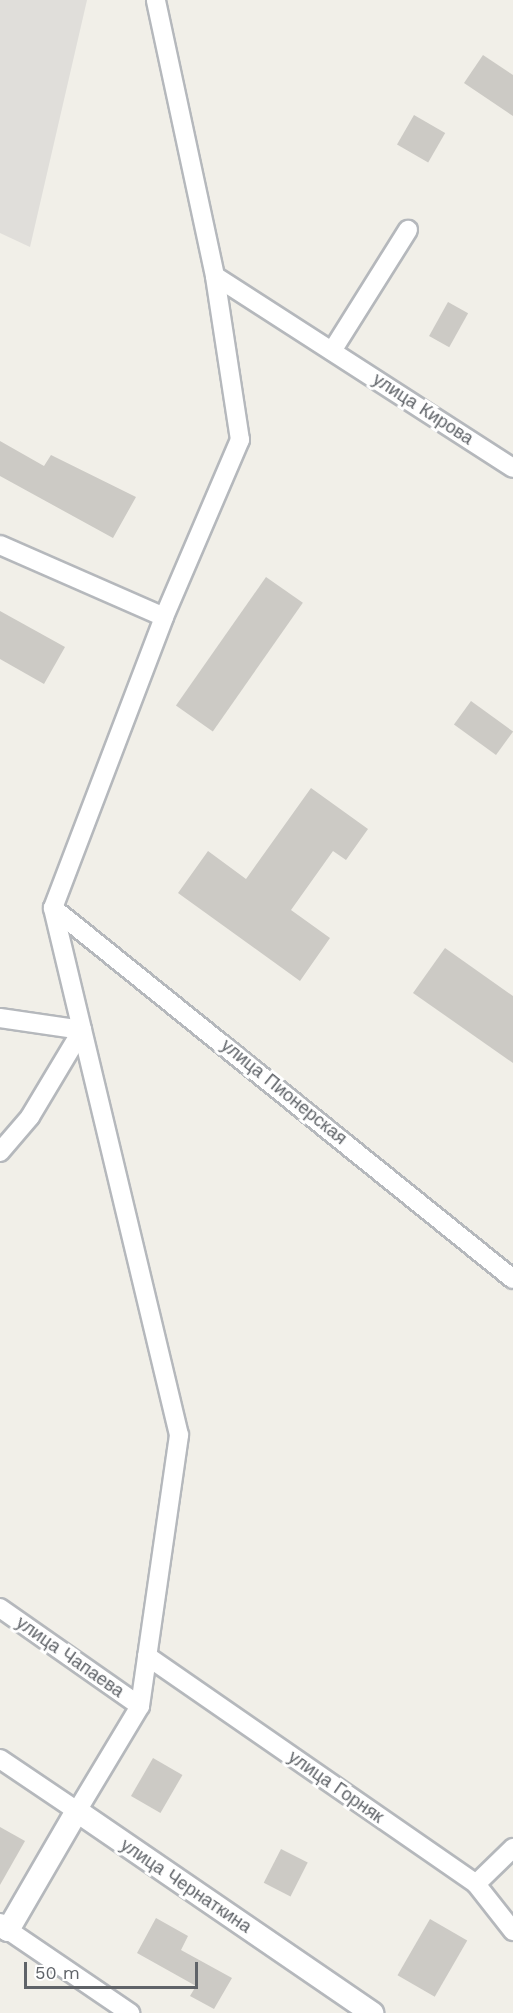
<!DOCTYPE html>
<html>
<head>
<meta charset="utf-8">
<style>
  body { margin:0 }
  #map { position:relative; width:513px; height:2013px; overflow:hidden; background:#f1efe8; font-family:"Work Sans",sans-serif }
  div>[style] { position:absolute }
  .industrial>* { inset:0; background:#e0deda }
  .building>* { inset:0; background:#cccac5; transform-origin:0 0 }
  .roads { filter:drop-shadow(2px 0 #b5b8bc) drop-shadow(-2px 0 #b5b8bc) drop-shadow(0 2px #b5b8bc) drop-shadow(0 -2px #b5b8bc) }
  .minor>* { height:18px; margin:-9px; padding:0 9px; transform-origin:9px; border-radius:9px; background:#fff }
  .tertiary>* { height:22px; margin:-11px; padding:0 11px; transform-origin:11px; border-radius:11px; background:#fff }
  span { translate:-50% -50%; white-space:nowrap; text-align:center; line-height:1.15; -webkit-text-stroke:6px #fff; paint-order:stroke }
  .street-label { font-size:18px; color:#5f6368 }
  .scale { position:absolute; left:24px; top:1962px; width:174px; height:27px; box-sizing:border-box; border:3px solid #5f6368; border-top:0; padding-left:8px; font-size:18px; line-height:21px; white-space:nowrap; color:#5f6368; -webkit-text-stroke:4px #fff; paint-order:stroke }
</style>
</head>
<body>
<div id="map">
  <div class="industrial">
    <i style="clip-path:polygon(0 0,87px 0,30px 247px,0 233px)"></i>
  </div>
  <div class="building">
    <i style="clip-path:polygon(483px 55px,513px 75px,513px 116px,464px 83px)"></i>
    <i style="left:414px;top:115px;width:36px;height:34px;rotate:30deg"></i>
    <i style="left:448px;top:302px;width:23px;height:39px;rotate:29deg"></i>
    <i style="clip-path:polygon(0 441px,44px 466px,51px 455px,136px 497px,113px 538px,0 476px)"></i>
    <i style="left:266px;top:577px;width:45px;height:157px;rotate:35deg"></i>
    <i style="clip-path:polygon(0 611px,65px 647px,44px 684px,0 659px)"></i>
    <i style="left:471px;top:701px;width:52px;height:29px;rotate:36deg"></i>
    <i style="clip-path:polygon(311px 788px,368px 829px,346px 860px,333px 851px,291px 910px,330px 938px,300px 981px,178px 893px,208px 851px,246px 879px)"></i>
    <i style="clip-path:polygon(445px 948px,513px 996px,513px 1063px,413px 993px)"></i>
    <i style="left:153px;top:1758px;width:34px;height:44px;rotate:30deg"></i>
    <i style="clip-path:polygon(0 1827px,25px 1841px,0 1885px)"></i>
    <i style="left:281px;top:1849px;width:30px;height:38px;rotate:27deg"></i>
    <i style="clip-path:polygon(156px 1918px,188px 1936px,181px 1950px,232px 1978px,214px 2009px,190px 1996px,196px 1986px,137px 1953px)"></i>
    <i style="left:430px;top:1919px;width:43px;height:65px;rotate:30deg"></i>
  </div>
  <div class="roads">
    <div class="minor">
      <i style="left:215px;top:276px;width:354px;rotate:32.8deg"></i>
      <i style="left:332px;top:351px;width:143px;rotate:-57.9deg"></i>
      <i style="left:0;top:545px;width:179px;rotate:23.7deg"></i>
      <i style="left:53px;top:908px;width:591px;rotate:38.89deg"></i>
      <i style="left:0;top:1018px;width:83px;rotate:8.3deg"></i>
      <i style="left:82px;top:1030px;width:101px;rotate:120.9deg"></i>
      <i style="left:30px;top:1117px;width:46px;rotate:130.6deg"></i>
      <i style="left:0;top:1608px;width:171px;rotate:35deg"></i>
      <i style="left:147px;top:1656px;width:400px;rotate:34.7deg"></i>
      <i style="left:476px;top:1884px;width:60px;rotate:51.8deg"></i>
      <i style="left:0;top:1759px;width:93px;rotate:34deg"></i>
      <i style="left:77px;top:1811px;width:122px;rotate:-59deg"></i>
      <i style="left:140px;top:1706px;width:274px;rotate:-81.8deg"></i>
      <i style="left:179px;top:1435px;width:542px;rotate:-103.45deg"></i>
      <i style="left:53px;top:908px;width:311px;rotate:-69.1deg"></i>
      <i style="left:164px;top:617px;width:193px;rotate:-66.8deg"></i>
      <i style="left:240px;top:440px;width:166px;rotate:-98.7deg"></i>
      <i style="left:215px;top:276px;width:282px;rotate:-102.1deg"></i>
      <i style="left:476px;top:1884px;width:52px;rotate:-44.2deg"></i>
      <i style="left:8px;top:1930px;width:148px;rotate:34.2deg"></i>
    </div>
    <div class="tertiary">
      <i style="left:0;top:1925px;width:9px;rotate:32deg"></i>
      <i style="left:8px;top:1930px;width:138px;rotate:-59.9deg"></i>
      <i style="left:77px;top:1811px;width:358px;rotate:34.4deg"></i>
    </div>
  </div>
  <div class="street-label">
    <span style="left:423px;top:409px;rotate:33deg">улица Кирова</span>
    <span style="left:284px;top:1092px;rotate:39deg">улица Пионерская</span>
    <span style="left:70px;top:1657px;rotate:35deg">улица Чапаева</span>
    <span style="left:336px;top:1787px;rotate:35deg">улица Горняк</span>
    <span style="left:186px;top:1886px;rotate:34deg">улица Чернаткина</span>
  </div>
  <div class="scale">50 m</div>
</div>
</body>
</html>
